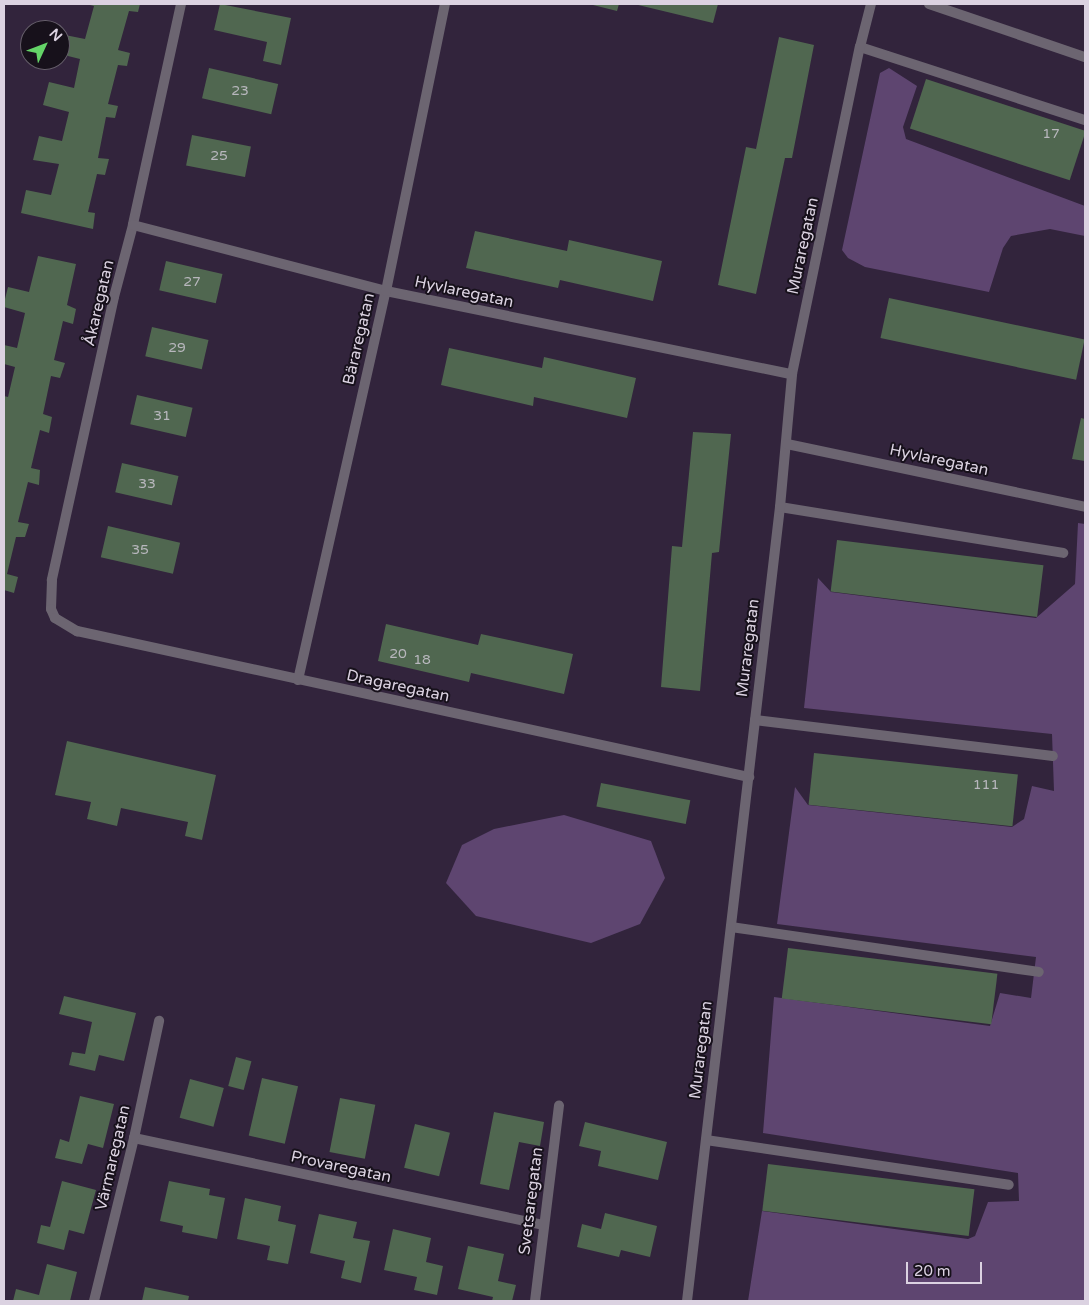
<!DOCTYPE html>
<html>
<head>
<meta charset="utf-8">
<style>
  body { margin:0 }
  #map { position:relative; width:1089px; height:1305px; overflow:hidden; background:#32243c; font-family:"Varela Round",sans-serif }
  div>[style] { position:absolute }
  .green>* { inset:0; background:#5e4570 }
  .building>* { inset:0; background:#506750; transform-origin:0 0 }
  .lane>* { height:10px; margin:-5px; padding:0 5px; transform-origin:5px; border-radius:5px; background:#6c6571 }
  .street>* { height:10px; margin:-5px; padding:0 5px; transform-origin:5px; border-radius:5px; background:#6c6571 }
  span { translate:-50% -50%; white-space:nowrap; text-align:center; line-height:1.15; -webkit-text-stroke:4px #17111b; paint-order:stroke }
  .number-label { font-size:14px; color:#b8b7bd }
  .number-label span { -webkit-text-stroke-width:0 }
  .street-label { font-size:16px; color:#dbd2e1 }
  .frame { position:absolute; inset:0; border:5px solid #dbd2e1; pointer-events:none }
  .north { position:absolute; left:20px; top:20px; width:50px; height:50px; box-sizing:border-box; background:#17111b; border:1px solid #655e6a; border-radius:50%; rotate:47deg; font-size:14px; font-weight:700; line-height:20px; text-align:center; color:#dbd2e1 }
  .north::after { content:''; display:block; margin:auto; width:18px; height:22px; background:#64d468; clip-path:polygon(50% 0,100% 100%,50% 72%,0 100%) }
  .scale { position:absolute; left:906px; top:1262px; width:76px; height:22px; box-sizing:border-box; border:2px solid #dbd2e1; border-top:0; padding-left:6px; font-size:15px; line-height:18px; white-space:nowrap; color:#dbd2e1; -webkit-text-stroke:4px #17111b; paint-order:stroke }
</style>
</head>
<body>
<div id="map">
  <div class="green">
    <i style="clip-path:polygon(889px 68px,917px 86px,903px 127px,906px 139px,1085px 206px,1085px 236px,1050px 229px,1011px 236px,1003px 248px,989px 292px,865px 267px,848px 258px,842px 250px,880px 73px)"></i>
    <i style="clip-path:polygon(1078px 523px,1085px 524px,1085px 1301px,748px 1301px,762px 1211px,968px 1239px,975px 1236px,988px 1202px,1019px 1201px,1018px 1173px,763px 1133px,774px 997px,990px 1026px,1000px 993px,1031px 998px,1036px 957px,777px 924px,795px 787px,808px 805px,1012px 827px,1024px 819px,1032px 786px,1054px 791px,1052px 734px,804px 708px,818px 578px,831px 592px,1036px 618px,1075px 584px)"></i>
    <i style="clip-path:polygon(564px 815px,651px 841px,665px 878px,640px 924px,591px 943px,476px 916px,446px 883px,462px 845px,494px 829px)"></i>
  </div>
  <div class="building">
    <i style="clip-path:polygon(86px 4px,140px 4px,138px 12px,129px 11px,118px 50px,130px 53px,127px 66px,118px 65px,108px 104px,118px 106px,115px 118px,106px 117px,98px 158px,109px 159px,105px 175px,97px 174px,88px 212px,95px 213px,93px 229px,21px 213px,26px 190px,51px 195px,59px 164px,33px 160px,39px 136px,62px 141px,69px 112px,43px 105px,49px 82px,74px 88px,80px 59px,60px 54px,60px 34px,85px 39px,94px 6px)"></i>
    <i style="clip-path:polygon(220px 4px,291px 18px,281px 65px,263px 61px,267px 42px,214px 30px)"></i>
    <i style="clip-path:polygon(589px 4px,619px 4px,617px 11px)"></i>
    <i style="clip-path:polygon(634px 4px,718px 4px,713px 23px)"></i>
    <i style="clip-path:polygon(779px 37px,814px 45px,792px 158px,785px 158px,756px 294px,718px 285px,746px 147px,756px 149px)"></i>
    <i style="left:209px;top:68px;width:71px;height:31px;rotate:13deg"></i>
    <i style="left:926px;top:79px;width:168px;height:52px;rotate:18deg"></i>
    <i style="left:192px;top:135px;width:60px;height:31px;rotate:11deg"></i>
    <i style="clip-path:polygon(475px 231px,567px 251px,569px 240px,662px 261px,653px 301px,560px 280px,558px 288px,466px 268px)"></i>
    <i style="clip-path:polygon(38px 256px,76px 264px,67px 305px,76px 309px,73px 324px,63px 321px,54px 360px,65px 363px,60px 378px,51px 376px,43px 414px,52px 417px,49px 433px,40px 430px,31px 468px,40px 470px,39px 485px,28px 482px,18px 522px,29px 524px,25px 537px,16px 537px,7px 574px,18px 577px,14px 593px,4px 590px,4px 396px,8px 397px,15px 367px,4px 364px,4px 345px,17px 348px,25px 313px,4px 307px,4px 303px,8px 287px,29px 292px)"></i>
    <i style="left:166px;top:261px;width:58px;height:30px;rotate:13deg"></i>
    <i style="left:889px;top:298px;width:200px;height:41px;rotate:12deg"></i>
    <i style="left:152px;top:327px;width:58px;height:30px;rotate:13deg"></i>
    <i style="clip-path:polygon(449px 348px,542px 368px,544px 357px,636px 378px,627px 418px,534px 397px,533px 406px,441px 385px)"></i>
    <i style="left:137px;top:395px;width:57px;height:30px;rotate:13deg"></i>
    <i style="clip-path:polygon(1081px 418px,1085px 419px,1085px 461px,1072px 459px)"></i>
    <i style="clip-path:polygon(693px 432px,731px 434px,719px 552px,712px 553px,700px 691px,661px 687px,672px 546px,682px 547px)"></i>
    <i style="left:122px;top:463px;width:58px;height:30px;rotate:13deg"></i>
    <i style="left:108px;top:526px;width:74px;height:32px;rotate:13deg"></i>
    <i style="left:837px;top:540px;width:208px;height:52px;rotate:7deg"></i>
    <i style="clip-path:polygon(386px 624px,478px 645px,481px 634px,573px 654px,564px 694px,471px 673px,469px 682px,378px 661px)"></i>
    <i style="clip-path:polygon(67px 741px,216px 775px,202px 840px,185px 836px,188px 822px,121px 808px,117px 826px,87px 819px,91px 802px,55px 795px)"></i>
    <i style="left:814px;top:753px;width:205px;height:52px;rotate:6deg"></i>
    <i style="left:601px;top:783px;width:91px;height:24px;rotate:11deg"></i>
    <i style="left:788px;top:948px;width:211px;height:51px;rotate:7deg"></i>
    <i style="clip-path:polygon(64px 996px,136px 1013px,124px 1061px,99px 1055px,95px 1071px,69px 1065px,72px 1052px,85px 1054px,92px 1022px,59px 1014px)"></i>
    <i style="left:236px;top:1057px;width:16px;height:30px;rotate:15deg"></i>
    <i style="left:262px;top:1078px;width:37px;height:59px;rotate:13deg"></i>
    <i style="left:190px;top:1079px;width:35px;height:40px;rotate:15deg"></i>
    <i style="clip-path:polygon(80px 1096px,114px 1104px,103px 1148px,88px 1144px,82px 1164px,55px 1158px,60px 1139px,69px 1142px)"></i>
    <i style="left:340px;top:1098px;width:36px;height:55px;rotate:11deg"></i>
    <i style="clip-path:polygon(494px 1112px,544px 1122px,540px 1146px,519px 1142px,509px 1190px,480px 1184px)"></i>
    <i style="clip-path:polygon(585px 1122px,667px 1142px,658px 1180px,598px 1166px,601px 1151px,579px 1146px)"></i>
    <i style="left:415px;top:1124px;width:36px;height:45px;rotate:14deg"></i>
    <i style="left:768px;top:1164px;width:208px;height:47px;rotate:7deg"></i>
    <i style="clip-path:polygon(62px 1181px,96px 1190px,84px 1234px,69px 1230px,64px 1250px,37px 1243px,41px 1225px,50px 1227px)"></i>
    <i style="clip-path:polygon(169px 1181px,210px 1189px,209px 1195px,225px 1198px,217px 1239px,182px 1232px,183px 1226px,160px 1221px)"></i>
    <i style="clip-path:polygon(245px 1198px,281px 1206px,278px 1221px,296px 1225px,288px 1264px,267px 1260px,270px 1246px,237px 1239px)"></i>
    <i style="clip-path:polygon(605px 1213px,657px 1226px,650px 1257px,621px 1250px,619px 1257px,577px 1247px,582px 1224px,601px 1229px)"></i>
    <i style="clip-path:polygon(319px 1214px,357px 1222px,353px 1238px,370px 1241px,361px 1283px,341px 1278px,345px 1261px,310px 1253px)"></i>
    <i style="clip-path:polygon(393px 1229px,431px 1238px,426px 1262px,443px 1266px,437px 1295px,414px 1290px,417px 1277px,384px 1270px)"></i>
    <i style="clip-path:polygon(468px 1246px,504px 1254px,498px 1281px,516px 1285px,512px 1301px,492px 1301px,493px 1297px,458px 1289px)"></i>
    <i style="clip-path:polygon(47px 1264px,77px 1272px,70px 1301px,13px 1301px,16px 1289px,39px 1295px)"></i>
    <i style="clip-path:polygon(145px 1287px,189px 1296px,188px 1301px,142px 1301px)"></i>
  </div>
  <div class="lane">
    <i style="left:860px;top:47px;width:237px;rotate:18deg"></i>
    <i style="left:780px;top:507px;width:287px;rotate:9.2deg"></i>
    <i style="left:755px;top:720px;width:300px;rotate:6.9deg"></i>
    <i style="left:731px;top:927px;width:311px;rotate:8.3deg"></i>
    <i style="left:706px;top:1140px;width:306px;rotate:8.4deg"></i>
    <i style="left:687px;top:1301px;width:799px;rotate:-83.32deg"></i>
    <i style="left:780px;top:507px;width:134px;rotate:-84.8deg"></i>
    <i style="left:792px;top:374px;width:334px;rotate:-78.3deg"></i>
    <i style="left:860px;top:47px;width:44px;rotate:-75.7deg"></i>
  </div>
  <div class="street">
    <i style="left:181px;top:4px;width:226px;rotate:102.3deg"></i>
    <i style="left:133px;top:225px;width:74px;rotate:104.8deg"></i>
    <i style="left:114px;top:297px;width:290px;rotate:102.4deg"></i>
    <i style="left:52px;top:580px;width:29px;rotate:92deg"></i>
    <i style="left:51px;top:609px;width:10px;rotate:66deg"></i>
    <i style="left:55px;top:618px;width:26px;rotate:31deg"></i>
    <i style="left:77px;top:631px;width:688px;rotate:12.26deg"></i>
    <i style="left:929px;top:4px;width:165px;rotate:18.8deg"></i>
    <i style="left:133px;top:225px;width:261px;rotate:14.6deg"></i>
    <i style="left:386px;top:291px;width:414px;rotate:11.6deg"></i>
    <i style="left:787px;top:444px;width:305px;rotate:11.9deg"></i>
    <i style="left:298px;top:680px;width:399px;rotate:-77.3deg"></i>
    <i style="left:386px;top:291px;width:293px;rotate:-78.4deg"></i>
    <i style="left:134px;top:1138px;width:418px;rotate:12deg"></i>
    <i style="left:94px;top:1301px;width:168px;rotate:-76.2deg"></i>
    <i style="left:134px;top:1138px;width:120px;rotate:-77.9deg"></i>
    <i style="left:535px;top:1301px;width:197px;rotate:-83deg"></i>
  </div>
  <div class="number-label">
    <span style="left:240px;top:91px">23</span>
    <span style="left:1051px;top:134px">17</span>
    <span style="left:219px;top:156px">25</span>
    <span style="left:192px;top:282px">27</span>
    <span style="left:177px;top:348px">29</span>
    <span style="left:162px;top:416px">31</span>
    <span style="left:147px;top:484px">33</span>
    <span style="left:140px;top:550px">35</span>
    <span style="left:398px;top:654px">20</span>
    <span style="left:422px;top:660px">18</span>
    <span style="left:986px;top:785px">111</span>
  </div>
  <div class="street-label">
    <span style="left:803px;top:246px;rotate:-78deg">Muraregatan</span>
    <span style="left:464px;top:292px;rotate:12deg">Hyvlaregatan</span>
    <span style="left:99px;top:303px;rotate:-77deg">Åkaregatan</span>
    <span style="left:359px;top:339px;rotate:-77deg">Bäraregatan</span>
    <span style="left:939px;top:460px;rotate:12deg">Hyvlaregatan</span>
    <span style="left:748px;top:648px;rotate:-83deg">Muraregatan</span>
    <span style="left:398px;top:686px;rotate:12deg">Dragaregatan</span>
    <span style="left:701px;top:1050px;rotate:-83deg">Muraregatan</span>
    <span style="left:113px;top:1158px;rotate:-77deg">Värmaregatan</span>
    <span style="left:341px;top:1167px;rotate:12deg">Provaregatan</span>
    <span style="left:531px;top:1201px;rotate:-83deg">Svetsaregatan</span>
  </div>
  <div class="frame"></div>
  <div class="north">N</div>
  <div class="scale">20 m</div>
</div>
</body>
</html>
